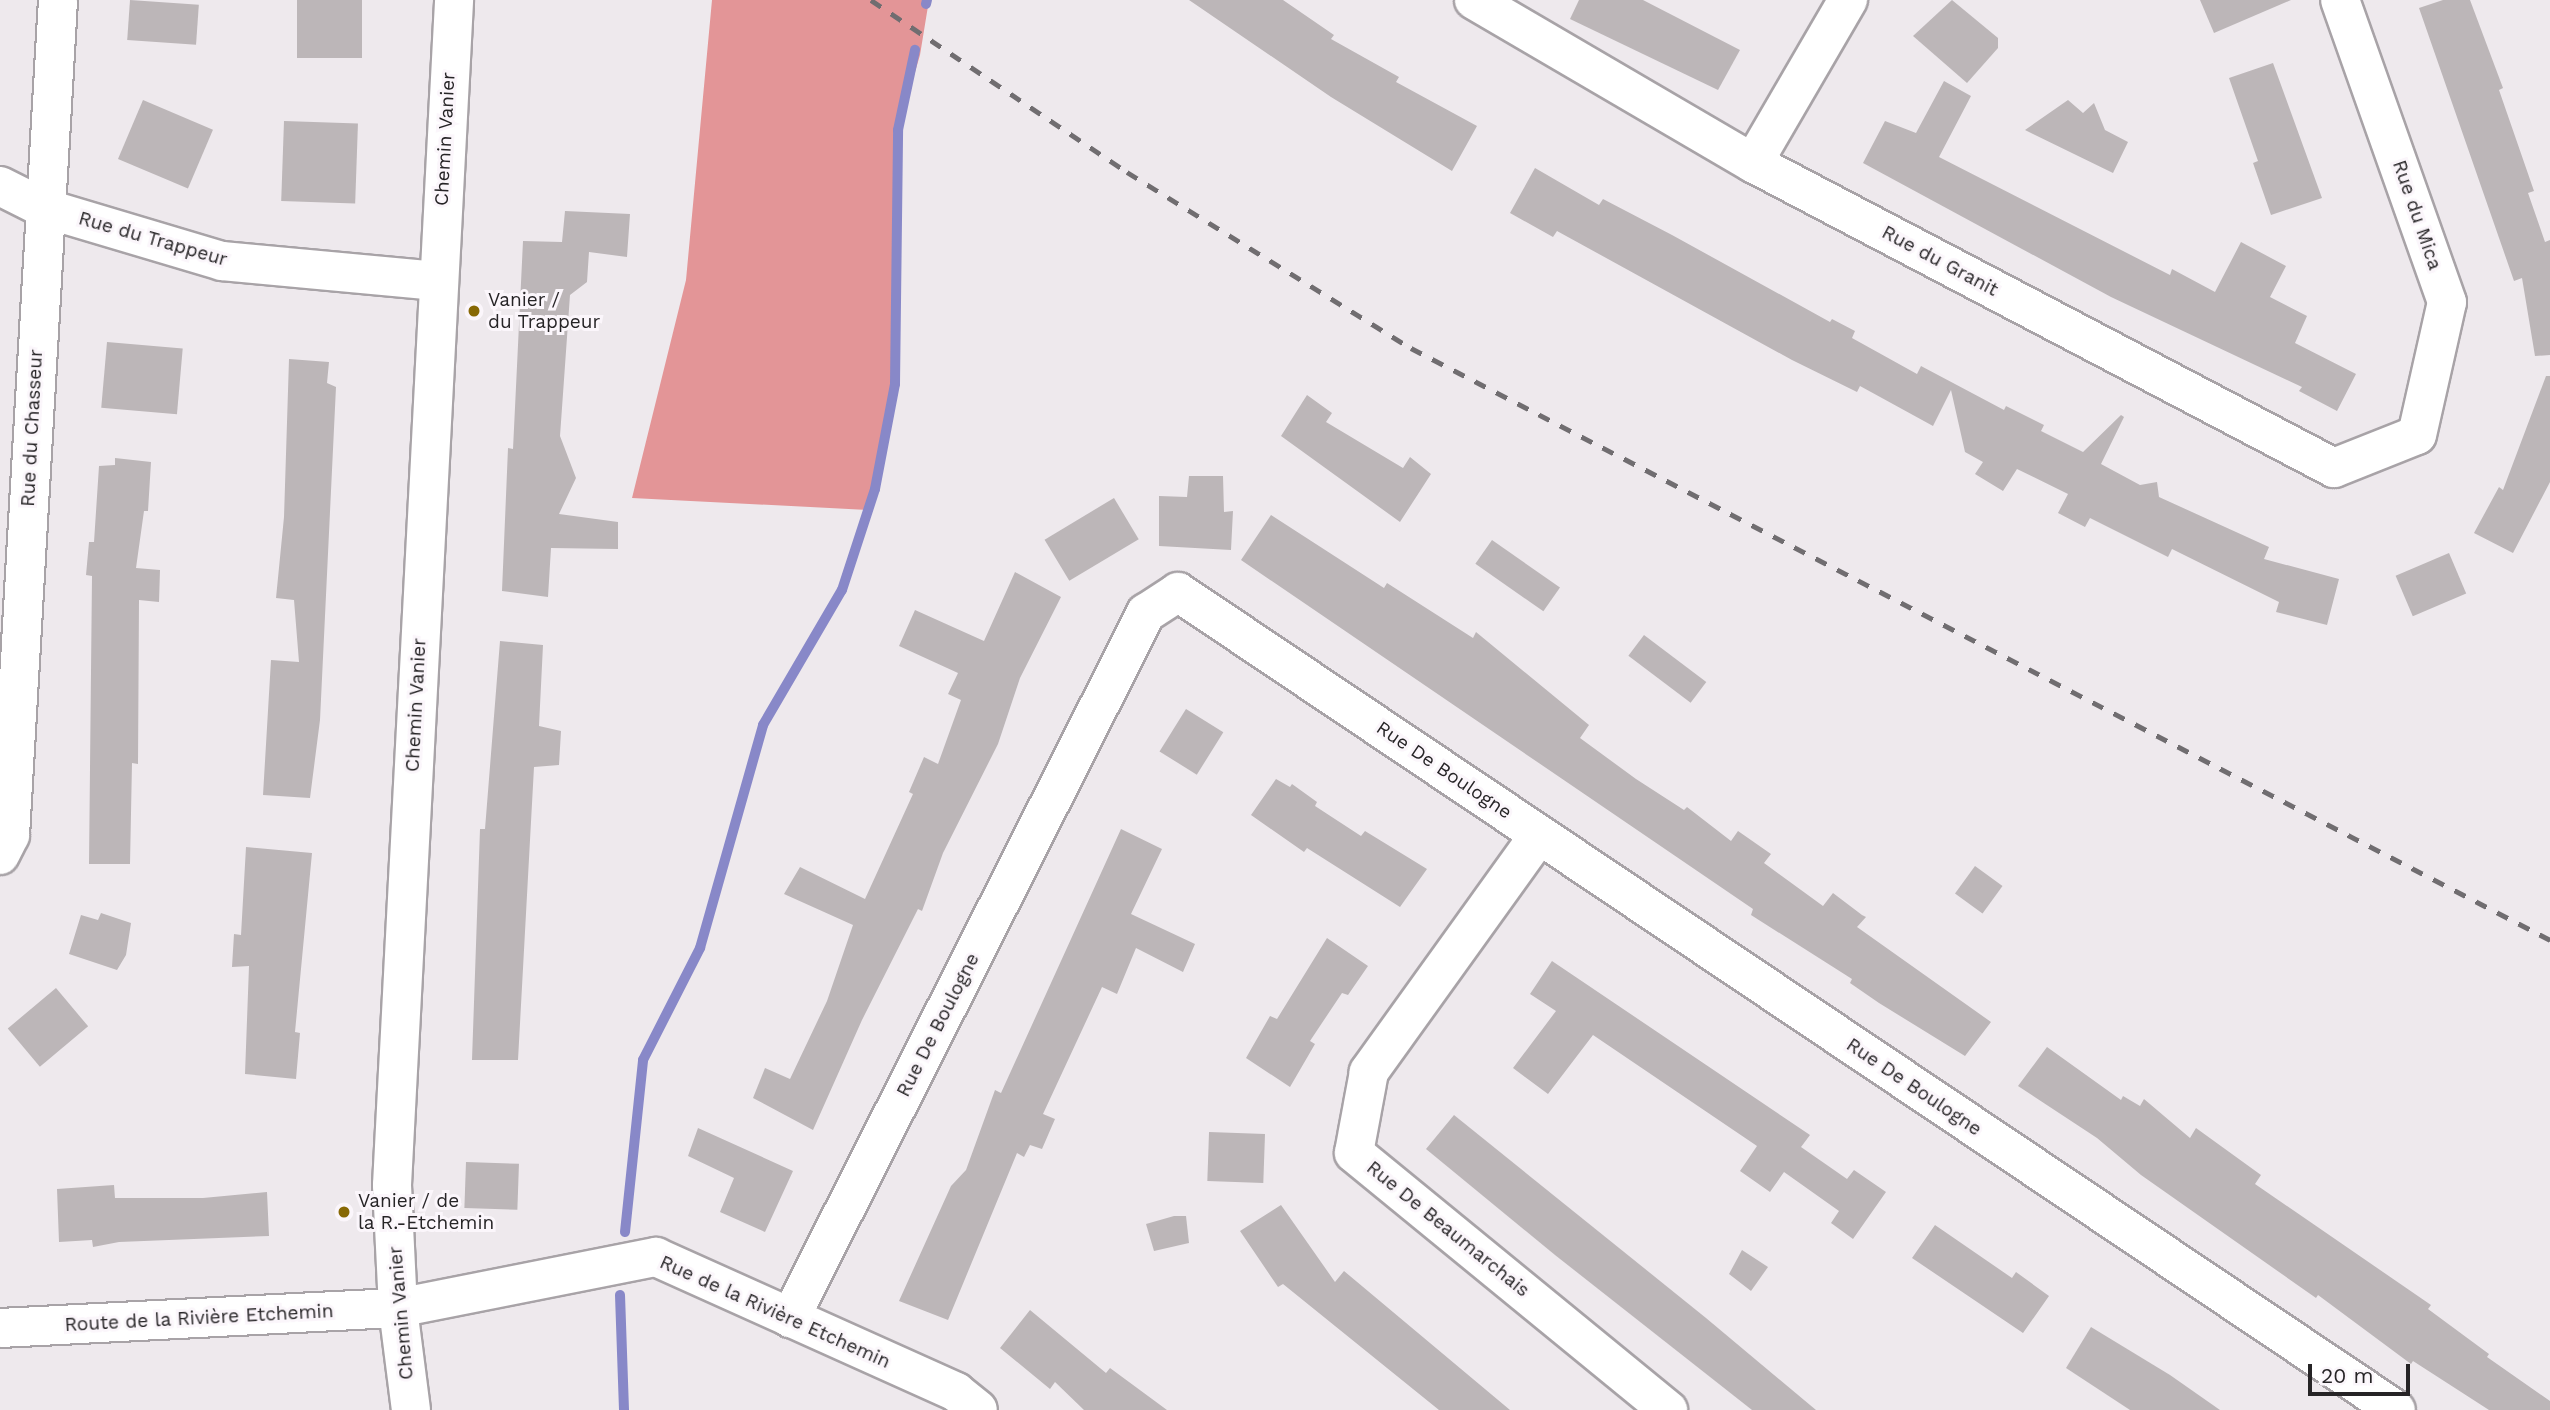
<!DOCTYPE html>
<html>
<head>
<meta charset="utf-8">
<style>
  body { margin:0 }
  #map { position:relative; width:2550px; height:1410px; overflow:hidden; background:#eee9ed; font-family:"Work Sans",sans-serif }
  div>[style] { position:absolute }
  .forest>* { inset:0; background:#e39597 }
  .stream>* { height:10px; margin:-5px; padding:0 5px; transform-origin:5px; border-radius:5px; background:#8888c8 }
  .building>* { inset:0; background:#bcb6b8; transform-origin:0 0 }
  .roads { filter:drop-shadow(2px 0 #a8a3a7) drop-shadow(-2px 0 #a8a3a7) drop-shadow(0 2px #a8a3a7) drop-shadow(0 -2px #a8a3a7) }
  .minor>* { height:38px; margin:-19px; padding:0 19px; transform-origin:19px; border-radius:19px; background:#fff }
  .rail>* { height:5px; margin-top:-2.5px; transform-origin:0; background:repeating-linear-gradient(90deg,#706d70 0 12px,transparent 0 24px) }
  .dots>* { width:19px; height:19px; translate:-50% -50%; box-sizing:border-box; border:4px solid #fbf6fb; border-radius:50% }
  span { translate:-50% -50%; white-space:nowrap; text-align:center; line-height:1.15; -webkit-text-stroke:6px #fbf6fb; paint-order:stroke }
  .street-label { font-size:19px; color:#262426 }
  .poi-label { font-size:19px; color:#262426 }
  .left { translate:0 -50%; text-align:left }
  .scale { position:absolute; left:2308px; top:1364px; width:102px; height:32px; box-sizing:border-box; border:4px solid #262426; border-top:0; padding-left:9px; font-size:21px; line-height:24px; white-space:nowrap; color:#262426; -webkit-text-stroke:5px #fbf6fb; paint-order:stroke }
</style>
</head>
<body>
<div id="map">
  <div class="forest">
    <i style="clip-path:polygon(712px 0,929px 0,920px 55px,898px 130px,895px 384px,868px 510px,632px 498px,686px 280px)"></i>
  </div>
  <div class="stream">
    <i style="left:926px;top:4px;width:4px;rotate:-76deg"></i>
    <i style="left:625px;top:1232px;width:173px;rotate:-84deg"></i>
    <i style="left:643px;top:1060px;width:126px;rotate:-63deg"></i>
    <i style="left:700px;top:948px;width:232px;rotate:-74.2deg"></i>
    <i style="left:763px;top:725px;width:156px;rotate:-59.7deg"></i>
    <i style="left:842px;top:590px;width:106px;rotate:-71.9deg"></i>
    <i style="left:875px;top:489px;width:107px;rotate:-79.2deg"></i>
    <i style="left:895px;top:384px;width:254px;rotate:-89.3deg"></i>
    <i style="left:898px;top:130px;width:82px;rotate:-78deg"></i>
    <i style="left:620px;top:1295px;width:115px;rotate:88deg"></i>
  </div>
  <div class="building">
    <i style="left:130px;top:0;width:69px;height:40px;rotate:4deg"></i>
    <i style="left:297px;top:0;width:65px;height:58px"></i>
    <i style="clip-path:polygon(1189px 0,1283px 0,1334px 35px,1331px 39px,1399px 77px,1396px 82px,1477px 126px,1452px 171px,1331px 97px)"></i>
    <i style="clip-path:polygon(1579px 0,1643px 0,1740px 50px,1718px 90px,1570px 19px)"></i>
    <i style="clip-path:polygon(1952px 0,1998px 38px,1998px 48px,1967px 83px,1913px 36px)"></i>
    <i style="clip-path:polygon(2200px 0,2291px 0,2214px 33px)"></i>
    <i style="clip-path:polygon(2443px 0,2470px 0,2503px 88px,2499px 90px,2534px 191px,2528px 193px,2545px 242px,2550px 240px,2550px 355px,2535px 356px,2522px 278px,2514px 281px,2419px 8px)"></i>
    <i style="clip-path:polygon(2273px 63px,2322px 198px,2271px 215px,2253px 163px,2258px 161px,2229px 78px)"></i>
    <i style="clip-path:polygon(1944px 81px,1971px 96px,1939px 157px,2170px 275px,2172px 269px,2215px 292px,2241px 242px,2286px 266px,2270px 297px,2307px 316px,2295px 343px,2356px 374px,2337px 411px,2299px 391px,2302px 387px,2111px 297px,1863px 163px,1885px 121px,1916px 133px)"></i>
    <i style="left:143px;top:100px;width:76px;height:64px;rotate:23deg"></i>
    <i style="clip-path:polygon(2068px 100px,2083px 113px,2094px 103px,2105px 130px,2128px 142px,2113px 173px,2025px 130px)"></i>
    <i style="left:284px;top:121px;width:74px;height:80px;rotate:2deg"></i>
    <i style="clip-path:polygon(1535px 168px,1599px 205px,1603px 199px,1672px 235px,1830px 322px,1832px 319px,1855px 331px,1852px 338px,1917px 374px,1921px 366px,2004px 410px,2006px 406px,2044px 425px,2041px 431px,2083px 452px,2121px 415px,2124px 417px,2101px 464px,2140px 485px,2157px 482px,2159px 497px,2269px 547px,2264px 559px,2339px 579px,2327px 625px,2276px 612px,2279px 602px,2172px 549px,2168px 557px,2090px 518px,2085px 527px,2058px 513px,2068px 494px,2017px 469px,2003px 491px,1975px 474px,1983px 462px,1965px 452px,1951px 390px,1933px 426px,1860px 386px,1857px 392px,1792px 360px,1557px 231px,1553px 237px,1510px 213px)"></i>
    <i style="clip-path:polygon(565px 211px,630px 214px,627px 257px,589px 252px,587px 282px,570px 295px,560px 436px,576px 478px,559px 514px,618px 522px,618px 549px,551px 548px,548px 597px,502px 591px,508px 448px,513px 449px,523px 241px,562px 242px)"></i>
    <i style="left:107px;top:342px;width:76px;height:66px;rotate:5deg"></i>
    <i style="clip-path:polygon(289px 359px,329px 362px,327px 383px,336px 387px,320px 720px,310px 798px,263px 795px,271px 660px,299px 662px,294px 600px,276px 598px,284px 517px)"></i>
    <i style="clip-path:polygon(2546px 376px,2550px 376px,2550px 482px,2513px 553px,2474px 533px,2499px 487px,2503px 490px)"></i>
    <i style="clip-path:polygon(1307px 395px,1332px 413px,1326px 422px,1403px 468px,1410px 457px,1431px 474px,1400px 522px,1281px 436px)"></i>
    <i style="clip-path:polygon(115px 458px,151px 462px,148px 511px,144px 511px,136px 568px,160px 570px,159px 602px,139px 600px,138px 764px,132px 763px,130px 864px,89px 864px,92px 576px,86px 575px,89px 542px,94px 542px,99px 466px,115px 465px)"></i>
    <i style="clip-path:polygon(1189px 476px,1223px 476px,1224px 512px,1233px 511px,1231px 550px,1159px 546px,1159px 496px,1187px 497px)"></i>
    <i style="left:1114px;top:498px;width:48px;height:81px;rotate:59deg"></i>
    <i style="clip-path:polygon(1271px 515px,1384px 588px,1387px 583px,1473px 638px,1476px 632px,1589px 725px,1580px 738px,1636px 779px,1684px 810px,1687px 807px,1731px 841px,1738px 831px,1771px 854px,1764px 863px,1823px 906px,1833px 893px,1862px 915px,1866px 917px,1857px 927px,1991px 1022px,1965px 1056px,1879px 1003px,1850px 983px,1852px 979px,1751px 915px,1753px 909px,1241px 560px)"></i>
    <i style="left:1492px;top:540px;width:83px;height:29px;rotate:35deg"></i>
    <i style="left:2449px;top:553px;width:44px;height:58px;rotate:67deg"></i>
    <i style="clip-path:polygon(1015px 572px,1061px 597px,1020px 678px,998px 744px,943px 853px,922px 911px,918px 909px,862px 1020px,813px 1130px,753px 1098px,765px 1068px,790px 1079px,827px 1001px,853px 925px,784px 894px,800px 867px,865px 899px,913px 794px,909px 792px,924px 757px,938px 764px,961px 700px,948px 694px,958px 673px,899px 646px,915px 610px,984px 641px)"></i>
    <i style="left:1644px;top:635px;width:78px;height:26px;rotate:37deg"></i>
    <i style="clip-path:polygon(500px 641px,543px 645px,539px 726px,561px 731px,559px 765px,534px 767px,518px 1060px,472px 1060px,480px 829px,485px 829px)"></i>
    <i style="left:1186px;top:709px;width:44px;height:50px;rotate:32deg"></i>
    <i style="clip-path:polygon(1276px 779px,1290px 787px,1292px 784px,1317px 802px,1315px 806px,1361px 836px,1365px 831px,1427px 869px,1400px 907px,1307px 848px,1304px 852px,1251px 815px)"></i>
    <i style="clip-path:polygon(1121px 829px,1162px 849px,1131px 914px,1195px 944px,1183px 972px,1136px 948px,1117px 994px,1102px 987px,1043px 1114px,1055px 1119px,1042px 1149px,1030px 1145px,1024px 1157px,1017px 1153px,948px 1320px,899px 1301px,951px 1186px,966px 1170px,995px 1090px,1001px 1093px)"></i>
    <i style="clip-path:polygon(246px 847px,312px 853px,295px 1032px,300px 1033px,296px 1079px,245px 1074px,249px 966px,232px 967px,234px 934px,241px 935px)"></i>
    <i style="left:1975px;top:866px;width:34px;height:34px;rotate:36deg"></i>
    <i style="clip-path:polygon(101px 913px,131px 923px,126px 955px,117px 970px,69px 954px,81px 915px,98px 920px)"></i>
    <i style="clip-path:polygon(1327px 938px,1368px 966px,1348px 995px,1342px 993px,1310px 1041px,1315px 1044px,1290px 1087px,1246px 1058px,1270px 1016px,1277px 1019px)"></i>
    <i style="clip-path:polygon(1552px 961px,1810px 1135px,1801px 1147px,1847px 1179px,1854px 1170px,1886px 1192px,1853px 1239px,1831px 1223px,1839px 1211px,1784px 1172px,1770px 1192px,1740px 1171px,1757px 1146px,1593px 1035px,1548px 1094px,1513px 1068px,1556px 1011px,1530px 994px)"></i>
    <i style="left:56px;top:988px;width:50px;height:63px;rotate:50deg"></i>
    <i style="clip-path:polygon(2047px 1047px,2121px 1100px,2123px 1096px,2140px 1106px,2144px 1099px,2190px 1138px,2196px 1128px,2261px 1175px,2255px 1184px,2431px 1305px,2428px 1309px,2489px 1354px,2487px 1357px,2550px 1401px,2550px 1410px,2489px 1410px,2413px 1361px,2411px 1364px,2318px 1295px,2316px 1298px,2141px 1175px,2097px 1138px,2018px 1086px)"></i>
    <i style="clip-path:polygon(1454px 1115px,1706px 1318px,1816px 1410px,1752px 1410px,1555px 1255px,1426px 1149px)"></i>
    <i style="clip-path:polygon(698px 1128px,793px 1171px,765px 1232px,720px 1212px,734px 1178px,688px 1156px)"></i>
    <i style="left:1265px;top:1134px;width:49px;height:56px;rotate:92deg"></i>
    <i style="left:466px;top:1162px;width:53px;height:46px;rotate:2deg"></i>
    <i style="clip-path:polygon(114px 1185px,115px 1198px,203px 1198px,267px 1192px,269px 1236px,119px 1242px,93px 1247px,92px 1240px,59px 1242px,57px 1189px)"></i>
    <i style="clip-path:polygon(1281px 1205px,1335px 1282px,1344px 1271px,1510px 1410px,1439px 1410px,1283px 1284px,1278px 1287px,1240px 1231px)"></i>
    <i style="clip-path:polygon(1174px 1216px,1186px 1216px,1189px 1243px,1154px 1251px,1146px 1224px)"></i>
    <i style="clip-path:polygon(1935px 1225px,2012px 1278px,2016px 1272px,2049px 1296px,2023px 1333px,1912px 1258px)"></i>
    <i style="clip-path:polygon(1742px 1250px,1768px 1267px,1751px 1291px,1729px 1274px)"></i>
    <i style="clip-path:polygon(1030px 1310px,1106px 1373px,1110px 1368px,1167px 1410px,1084px 1410px,1055px 1382px,1050px 1389px,1000px 1348px)"></i>
    <i style="clip-path:polygon(2091px 1327px,2170px 1375px,2220px 1410px,2130px 1410px,2066px 1368px)"></i>
  </div>
  <div class="roads">
    <div class="minor">
      <i style="left:1474px;top:0;width:323px;rotate:30.3deg"></i>
      <i style="left:1753px;top:163px;width:656px;rotate:27.7deg"></i>
      <i style="left:2334px;top:468px;width:89px;rotate:-21.7deg"></i>
      <i style="left:2417px;top:435px;width:136px;rotate:-77.3deg"></i>
      <i style="left:2447px;top:302px;width:320px;rotate:-109.5deg"></i>
      <i style="left:1753px;top:163px;width:189px;rotate:-59.8deg"></i>
      <i style="left:0;top:186px;width:49px;rotate:26.6deg"></i>
      <i style="left:44px;top:208px;width:186px;rotate:16.6deg"></i>
      <i style="left:222px;top:261px;width:216px;rotate:5.3deg"></i>
      <i style="left:1539px;top:835px;width:292px;rotate:125.7deg"></i>
      <i style="left:1369px;top:1072px;width:82px;rotate:100.5deg"></i>
      <i style="left:1354px;top:1153px;width:406px;rotate:39.3deg"></i>
      <i style="left:0;top:855px;width:22px;rotate:-63deg"></i>
      <i style="left:10px;top:835px;width:836px;rotate:-86.71deg"></i>
      <i style="left:790px;top:1318px;width:790px;rotate:-63.21deg"></i>
      <i style="left:1146px;top:613px;width:38px;rotate:-33deg"></i>
      <i style="left:1178px;top:592px;width:1467px;rotate:33.89deg"></i>
      <i style="left:0;top:1328px;width:399px;rotate:-2.9deg"></i>
      <i style="left:398px;top:1308px;width:263px;rotate:-11.2deg"></i>
      <i style="left:656px;top:1257px;width:329px;rotate:24.2deg"></i>
      <i style="left:956px;top:1392px;width:28px;rotate:39deg"></i>
      <i style="left:411px;top:1410px;width:103px;rotate:-97.3deg"></i>
      <i style="left:398px;top:1308px;width:123px;rotate:-92.8deg"></i>
      <i style="left:392px;top:1185px;width:1187px;rotate:-87deg"></i>
    </div>
  </div>
  <div class="rail">
    <i style="left:871px;top:0;width:308px;rotate:33.9deg"></i>
    <i style="left:1127px;top:172px;width:334px;rotate:31.8deg"></i>
    <i style="left:1411px;top:348px;width:1284px;rotate:27.46deg"></i>
  </div>
  <div class="dots">
    <i style="left:474px;top:311px;background:#876804"></i>
    <i style="left:344px;top:1212px;background:#876804"></i>
  </div>
  <div class="street-label">
    <span style="left:445px;top:139px;rotate:-87deg">Chemin Vanier</span>
    <span style="left:2417px;top:215px;rotate:71deg">Rue du Mica</span>
    <span style="left:153px;top:239px;rotate:16deg">Rue du Trappeur</span>
    <span style="left:1940px;top:261px;rotate:28deg">Rue du Granit</span>
    <span style="left:32px;top:428px;rotate:-87deg">Rue du Chasseur</span>
    <span style="left:416px;top:705px;rotate:-87deg">Chemin Vanier</span>
    <span style="left:1444px;top:770px;rotate:34deg">Rue De Boulogne</span>
    <span style="left:938px;top:1025px;rotate:-63deg">Rue De Boulogne</span>
    <span style="left:1914px;top:1087px;rotate:34deg">Rue De Boulogne</span>
    <span style="left:1448px;top:1229px;rotate:39deg">Rue De Beaumarchais</span>
    <span style="left:775px;top:1312px;rotate:24deg">Rue de la Rivière Etchemin</span>
    <span style="left:401px;top:1313px;rotate:-95deg">Chemin Vanier</span>
    <span style="left:199px;top:1318px;rotate:-3deg">Route de la Rivière Etchemin</span>
  </div>
  <div class="poi-label">
    <span class="left" style="left:488px;top:311px">Vanier /<br>du Trappeur</span>
    <span class="left" style="left:358px;top:1212px">Vanier / de<br>la R.-Etchemin</span>
  </div>
  <div class="scale">20 m</div>
</div>
</body>
</html>
